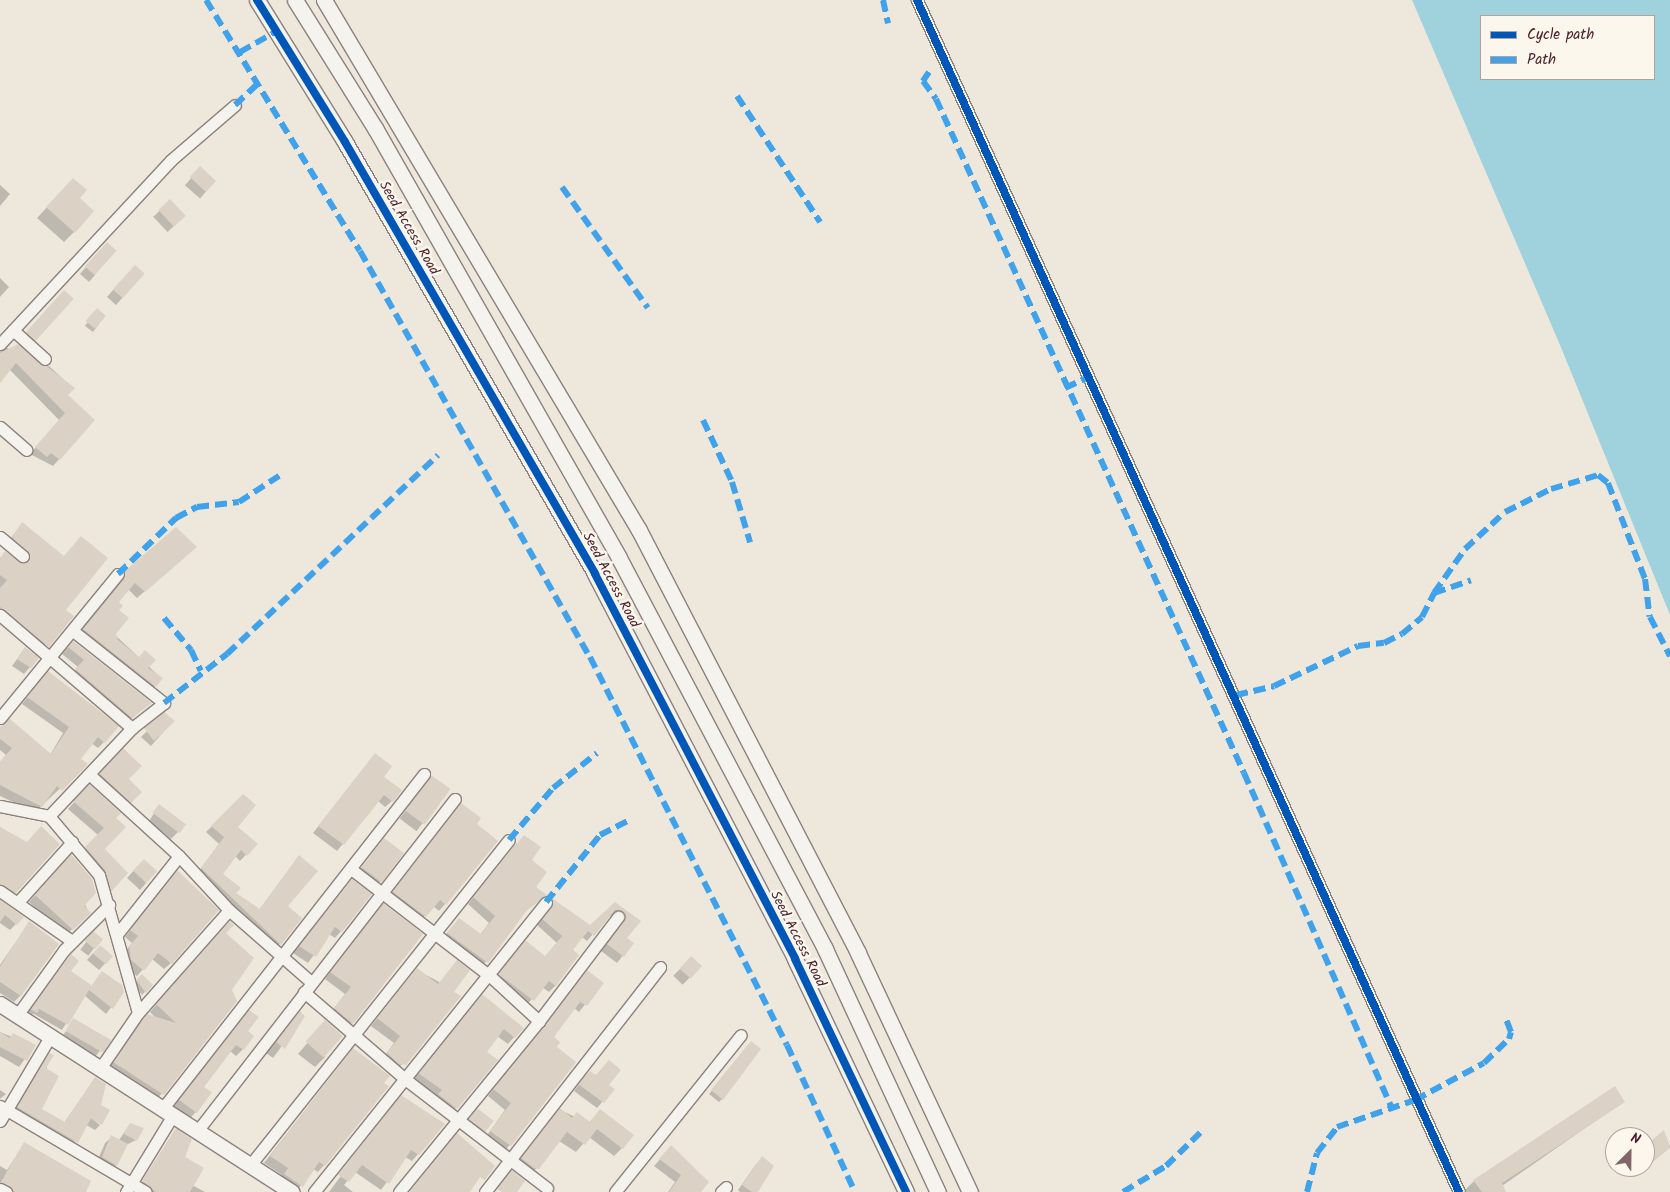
<!DOCTYPE html>
<html>
<head>
<meta charset="utf-8">
<style>
  body { margin:0 }
  #map { position:relative; width:1670px; height:1192px; overflow:hidden; background:#eee8dc; font-family:Kalam,sans-serif }
  div>[style] { position:absolute }
  .water>* { inset:0; background:#a0d2de }
  .shadow>* { inset:0; background:#0003; transform-origin:0 0 }
  .building>* { inset:0; background:#dbd1c4; transform-origin:0 0 }
  .roads { filter:drop-shadow(1px 0 #8c817e) drop-shadow(-1px 0 #8c817e) drop-shadow(0 1px #8c817e) drop-shadow(0 -1px #8c817e) }
  .minor>* { height:11px; margin:-5.5px; padding:0 5.5px; transform-origin:5.5px; border-radius:5.5px; background:#f5f3ee }
  .tertiary>* { height:15px; margin:-7.5px; padding:0 7.5px; transform-origin:7.5px; border-radius:7.5px; background:#f5f3ee }
  .quiet>* { height:6px; margin-top:-3px; transform-origin:0; background:repeating-linear-gradient(90deg,#40a2eb 0 12px,transparent 0 18px) }
  .cycleway>* { height:8px; margin:-4px; padding:0 4px; transform-origin:4px; border-radius:4px; background:#0057b8 }
  span { translate:-50% -50%; white-space:nowrap; text-align:center; line-height:1.15; -webkit-text-stroke:5px #fbf7ec; paint-order:stroke }
  .street-label { font-size:14px; color:#4a1f2b }
  .legend { position:absolute; left:1480px; top:15px; width:175px; height:65px; box-sizing:border-box; background:#fbf7ec; border:1px solid #b4a19f; margin:0; padding:6px 9px; list-style:none; font-size:15px; color:#4a1f2b }
  .legend li { display:flex; align-items:center; gap:10px; height:25px }
  .legend b { width:25px; border:1px solid #b4a19f }
  .north { position:absolute; left:1605px; top:1127px; width:50px; height:50px; box-sizing:border-box; background:#fbf7ec; border:1px solid #b4a19f; border-radius:50%; rotate:23deg; font-size:14px; font-weight:700; line-height:20px; text-align:center; color:#4a1f2b }
  .north::after { content:''; display:block; margin:auto; width:18px; height:22px; background:#836569; clip-path:polygon(50% 0,100% 100%,50% 72%,0 100%) }
</style>
</head>
<body>
<div id="map">
  <div class="water">
    <i style="clip-path:polygon(evenodd,1412px 0,1670px 0,1670px 615px,1560px 345px,1412px 0,1481px 16px,1654px 16px,1654px 79px,1481px 79px,1481px 16px)"></i>
  </div>
  <div class="shadow">
    <i style="left:200px;top:168px;width:20px;height:23px;rotate:41deg"></i>
    <i style="clip-path:polygon(0 185px,10px 194px,0 206px)"></i>
    <i style="clip-path:polygon(63px 190px,78px 198px,74px 232px,64px 242px,37px 218px)"></i>
    <i style="left:170px;top:201px;width:21px;height:23px;rotate:47deg"></i>
    <i style="clip-path:polygon(100px 250px,95px 275px,89px 282px,80px 274px)"></i>
    <i style="clip-path:polygon(128px 273px,143px 274px,116px 305px,107px 297px)"></i>
    <i style="clip-path:polygon(0 278px,9px 287px,0 297px)"></i>
    <i style="clip-path:polygon(58px 297px,73px 299px,30px 346px,23px 339px)"></i>
    <i style="left:97px;top:310px;width:10px;height:20px;rotate:37deg"></i>
    <i style="clip-path:polygon(7px 348px,49px 366px,73px 388px,66px 395px,94px 420px,53px 466px,30px 454px,59px 420px,10px 370px,0 382px,0 350px)"></i>
    <i style="clip-path:polygon(22px 524px,64px 610px,41px 652px,0 619px,0 558px,6px 553px,23px 564px,22px 557px,6px 544px)"></i>
    <i style="clip-path:polygon(189px 553px,137px 598px,128px 589px,118px 602px,114px 634px,161px 678px,149px 693px,77px 636px,126px 572px)"></i>
    <i style="clip-path:polygon(73px 642px,150px 703px,125px 724px,69px 676px,78px 667px,62px 654px)"></i>
    <i style="clip-path:polygon(25px 648px,30px 667px,24px 674px,12px 666px)"></i>
    <i style="clip-path:polygon(42px 679px,104px 742px,98px 748px,91px 743px,80px 760px,86px 764px,35px 812px,0 796px,0 762px,6px 755px,0 750px,0 728px,50px 755px,63px 733px,22px 704px)"></i>
    <i style="clip-path:polygon(165px 714px,173px 721px,151px 746px,141px 737px)"></i>
    <i style="clip-path:polygon(123px 750px,128px 779px,141px 792px,124px 808px,94px 781px)"></i>
    <i style="clip-path:polygon(369px 762px,392px 801px,385px 807px,378px 801px,337px 851px,313px 833px)"></i>
    <i style="left:431px;top:777px;width:21px;height:52px;rotate:37deg"></i>
    <i style="clip-path:polygon(89px 786px,114px 818px,103px 849px,126px 873px,105px 897px,99px 877px,80px 855px,98px 835px,68px 809px)"></i>
    <i style="clip-path:polygon(243px 796px,237px 827px,256px 844px,240px 861px,235px 856px,221px 875px,235px 894px,259px 910px,299px 856px,280px 944px,274px 950px,196px 875px,219px 844px,206px 832px)"></i>
    <i style="clip-path:polygon(159px 806px,178px 832px,171px 839px,149px 821px)"></i>
    <i style="clip-path:polygon(455px 812px,475px 825px,445px 904px,439px 911px,433px 906px,419px 923px,387px 899px)"></i>
    <i style="clip-path:polygon(0 827px,26px 843px,15px 892px,8px 899px,0 893px)"></i>
    <i style="left:384px;top:839px;width:23px;height:45px;rotate:38deg"></i>
    <i style="clip-path:polygon(517px 843px,531px 860px,539px 901px,524px 912px,480px 969px,441px 940px,459px 919px,480px 935px,489px 923px,468px 904px)"></i>
    <i style="clip-path:polygon(65px 862px,89px 913px,66px 935px,29px 902px)"></i>
    <i style="clip-path:polygon(137px 867px,146px 883px,140px 890px,127px 878px)"></i>
    <i style="clip-path:polygon(171px 878px,171px 963px,164px 969px,152px 959px,137px 976px,125px 967px,123px 954px,132px 943px,125px 937px)"></i>
    <i style="clip-path:polygon(352px 881px,341px 931px,335px 938px,329px 934px,308px 963px,293px 953px)"></i>
    <i style="clip-path:polygon(553px 900px,590px 927px,615px 903px,639px 922px,625px 938px,632px 944px,617px 963px,601px 951px,619px 926px,617px 917px,608px 916px,587px 941px,582px 937px,572px 950px,577px 955px,555px 986px,549px 992px,542px 987px,526px 1006px,493px 981px,519px 948px,545px 957px,557px 943px,537px 925px)"></i>
    <i style="clip-path:polygon(0 902px,16px 924px,10px 930px,0 923px)"></i>
    <i style="clip-path:polygon(377px 911px,421px 934px,346px 1030px,329px 1015px,345px 994px,325px 979px)"></i>
    <i style="clip-path:polygon(29px 923px,20px 996px,14px 1002px,0 993px,0 965px)"></i>
    <i style="clip-path:polygon(222px 930px,230px 990px,234px 994px,231px 998px,235px 1001px,155px 1102px,107px 1070px,140px 1023px,148px 1015px,156px 1018px,150px 1012px)"></i>
    <i style="left:93px;top:933px;width:10px;height:21px;rotate:37deg"></i>
    <i style="clip-path:polygon(93px 953px,112px 956px,99px 970px,87px 960px)"></i>
    <i style="clip-path:polygon(71px 955px,70px 971px,91px 987px,123px 992px,106px 1014px,84px 995px,62px 1030px,34px 1014px,26px 1015px)"></i>
    <i style="left:691px;top:958px;width:13px;height:25px;rotate:45deg"></i>
    <i style="clip-path:polygon(417px 970px,441px 983px,398px 1071px,381px 1061px,394px 1043px,371px 1026px)"></i>
    <i style="clip-path:polygon(142px 976px,151px 985px,142px 995px,134px 984px)"></i>
    <i style="clip-path:polygon(581px 978px,602px 983px,579px 1012px,574px 1008px,552px 1037px,555px 1047px,575px 1063px,504px 1152px,485px 1138px,505px 1110px,488px 1096px)"></i>
    <i style="clip-path:polygon(476px 1002px,514px 1037px,508px 1044px,497px 1036px,486px 1052px,496px 1060px,450px 1115px,413px 1080px)"></i>
    <i style="clip-path:polygon(300px 1013px,304px 1016px,273px 1058px,266px 1053px)"></i>
    <i style="clip-path:polygon(243px 1018px,243px 1049px,236px 1056px,230px 1051px,203px 1088px,196px 1112px,190px 1118px,173px 1107px)"></i>
    <i style="clip-path:polygon(74px 1020px,109px 1040px,95px 1057px,61px 1038px)"></i>
    <i style="clip-path:polygon(325px 1022px,325px 1057px,315px 1067px,298px 1054px)"></i>
    <i style="clip-path:polygon(0 1032px,34px 1046px,19px 1067px,0 1056px)"></i>
    <i style="clip-path:polygon(748px 1045px,722px 1099px,719px 1102px,709px 1094px)"></i>
    <i style="clip-path:polygon(353px 1049px,324px 1165px,318px 1172px,313px 1169px,296px 1192px,278px 1181px,282px 1175px,264px 1163px)"></i>
    <i style="clip-path:polygon(49px 1054px,40px 1110px,64px 1123px,95px 1078px,101px 1124px,86px 1114px,100px 1125px,95px 1130px,86px 1125px,70px 1149px,11px 1114px)"></i>
    <i style="clip-path:polygon(584px 1078px,613px 1089px,597px 1108px,574px 1091px)"></i>
    <i style="clip-path:polygon(0 1090px,6px 1094px,0 1099px)"></i>
    <i style="clip-path:polygon(1624px 1101px,1502px 1186px,1505px 1192px,1463px 1192px,1474px 1181px)"></i>
    <i style="clip-path:polygon(395px 1103px,418px 1154px,412px 1161px,405px 1157px,381px 1190px,355px 1172px,344px 1185px,353px 1192px,329px 1192px)"></i>
    <i style="clip-path:polygon(477px 1110px,484px 1130px,478px 1137px,463px 1126px)"></i>
    <i style="clip-path:polygon(560px 1110px,589px 1123px,600px 1110px,622px 1148px,614px 1156px,589px 1137px,576px 1152px,559px 1141px,530px 1176px,514px 1167px)"></i>
    <i style="clip-path:polygon(130px 1124px,136px 1140px,126px 1145px,116px 1165px,109px 1172px,96px 1164px,105px 1143px,112px 1137px,119px 1140px)"></i>
    <i style="clip-path:polygon(176px 1130px,192px 1185px,205px 1192px,137px 1192px)"></i>
    <i style="clip-path:polygon(1664px 1132px,1670px 1147px,1643px 1170px,1645px 1148px)"></i>
    <i style="clip-path:polygon(24px 1144px,85px 1192px,0 1192px,0 1166px,7px 1170px)"></i>
    <i style="clip-path:polygon(665px 1154px,699px 1192px,668px 1192px,675px 1182px,654px 1166px)"></i>
    <i style="clip-path:polygon(757px 1163px,757px 1192px,740px 1192px,738px 1190px)"></i>
  </div>
  <div class="building">
    <i style="left:200px;top:166px;width:22px;height:15px;rotate:43deg"></i>
    <i style="clip-path:polygon(73px 178px,87px 190px,80px 198px,94px 211px,75px 233px,46px 207px)"></i>
    <i style="left:170px;top:199px;width:23px;height:16px;rotate:47deg"></i>
    <i style="left:107px;top:242px;width:13px;height:33px;rotate:42deg"></i>
    <i style="left:135px;top:265px;width:13px;height:33px;rotate:42deg"></i>
    <i style="left:64px;top:290px;width:13px;height:57px;rotate:42deg"></i>
    <i style="left:97px;top:308px;width:12px;height:17px;rotate:42deg"></i>
    <i style="clip-path:polygon(18px 344px,75px 388px,68px 395px,95px 420px,60px 460px,51px 453px,47px 457px,35px 447px,65px 413px,16px 363px,0 383px,0 353px)"></i>
    <i style="clip-path:polygon(22px 522px,64px 556px,81px 536px,108px 558px,66px 610px,74px 616px,49px 647px,0 607px,0 588px,7px 580px,0 575px,0 559px,5px 551px,21px 563px,30px 558px,12px 537px)"></i>
    <i style="clip-path:polygon(176px 527px,197px 547px,145px 592px,135px 583px,119px 602px,123px 606px,119px 610px,129px 618px,116px 634px,118px 640px,139px 657px,145px 650px,156px 660px,148px 668px,163px 678px,156px 687px,83px 629px,124px 579px,125px 571px)"></i>
    <i style="clip-path:polygon(73px 641px,152px 703px,132px 718px,75px 669px,84px 660px,68px 647px)"></i>
    <i style="clip-path:polygon(25px 647px,39px 658px,31px 668px,17px 659px)"></i>
    <i style="clip-path:polygon(48px 671px,119px 726px,105px 743px,98px 737px,81px 759px,88px 764px,62px 791px,57px 786px,42px 807px,0 785px,0 762px,12px 748px,0 739px,0 727px,9px 718px,51px 754px,69px 727px,27px 697px)"></i>
    <i style="clip-path:polygon(164px 712px,175px 721px,154px 741px,144px 728px)"></i>
    <i style="clip-path:polygon(123px 748px,142px 766px,129px 779px,142px 792px,131px 803px,99px 773px)"></i>
    <i style="clip-path:polygon(375px 753px,392px 766px,384px 777px,402px 790px,393px 802px,384px 795px,344px 845px,318px 826px)"></i>
    <i style="left:431px;top:775px;width:24px;height:44px;rotate:36deg"></i>
    <i style="clip-path:polygon(89px 784px,121px 813px,116px 818px,126px 827px,105px 849px,128px 873px,111px 892px,105px 870px,85px 847px,104px 828px,73px 801px)"></i>
    <i style="clip-path:polygon(243px 794px,256px 805px,238px 827px,258px 844px,247px 856px,241px 850px,223px 874px,241px 888px,236px 893px,260px 909px,299px 855px,318px 871px,288px 906px,302px 918px,281px 945px,201px 868px,224px 837px,211px 826px)"></i>
    <i style="clip-path:polygon(461px 803px,481px 818px,477px 824px,498px 841px,446px 905px,440px 900px,426px 917px,393px 892px)"></i>
    <i style="left:159px;top:804px;width:34px;height:11px;rotate:37deg"></i>
    <i style="clip-path:polygon(41px 826px,60px 844px,16px 893px,0 884px,0 827px,27px 842px)"></i>
    <i style="clip-path:polygon(524px 835px,541px 847px,532px 860px,547px 872px,536px 887px,547px 895px,528px 909px,488px 963px,447px 933px,459px 918px,481px 934px,495px 916px,473px 897px)"></i>
    <i style="left:384px;top:838px;width:25px;height:37px;rotate:37deg"></i>
    <i style="clip-path:polygon(71px 854px,92px 879px,96px 893px,84px 906px,91px 913px,73px 930px,35px 895px)"></i>
    <i style="left:144px;top:859px;width:18px;height:16px;rotate:43deg"></i>
    <i style="clip-path:polygon(177px 870px,219px 910px,172px 964px,158px 953px,144px 971px,131px 960px,129px 946px,138px 936px,130px 930px)"></i>
    <i style="clip-path:polygon(352px 879px,372px 894px,342px 932px,335px 927px,316px 957px,299px 946px)"></i>
    <i style="clip-path:polygon(553px 899px,590px 925px,615px 902px,641px 921px,627px 938px,634px 943px,624px 957px,607px 944px,625px 918px,623px 911px,615px 910px,594px 936px,588px 931px,573px 950px,579px 955px,556px 986px,549px 981px,534px 1001px,498px 974px,525px 940px,545px 956px,562px 936px,542px 919px)"></i>
    <i style="clip-path:polygon(0 900px,24px 917px,17px 925px,5px 915px,0 922px)"></i>
    <i style="clip-path:polygon(383px 903px,423px 934px,353px 1024px,334px 1008px,351px 987px,330px 972px)"></i>
    <i style="clip-path:polygon(29px 921px,59px 944px,21px 996px,0 982px,0 967px)"></i>
    <i style="clip-path:polygon(230px 921px,234px 925px,226px 933px,254px 958px,232px 990px,237px 1001px,164px 1095px,113px 1062px,147px 1014px,176px 1023px,156px 1004px)"></i>
    <i style="left:93px;top:931px;width:13px;height:13px;rotate:39deg"></i>
    <i style="left:100px;top:945px;width:17px;height:11px;rotate:40deg"></i>
    <i style="clip-path:polygon(71px 954px,79px 961px,71px 971px,91px 985px,89px 989px,102px 971px,122px 985px,124px 992px,113px 1009px,89px 990px,68px 1025px,39px 1009px,37px 1013px,31px 1009px)"></i>
    <i style="left:691px;top:956px;width:15px;height:17px;rotate:42deg"></i>
    <i style="clip-path:polygon(457px 960px,470px 970px,454px 992px,461px 996px,406px 1065px,399px 1064px,387px 1053px,400px 1036px,377px 1018px,417px 968px,438px 984px)"></i>
    <i style="clip-path:polygon(587px 970px,604px 983px,587px 1006px,580px 1002px,554px 1037px,560px 1042px,557px 1047px,576px 1062px,511px 1146px,490px 1131px,511px 1103px,493px 1089px)"></i>
    <i style="clip-path:polygon(142px 974px,153px 985px,146px 993px,136px 980px)"></i>
    <i style="clip-path:polygon(482px 994px,524px 1028px,515px 1038px,504px 1029px,487px 1052px,498px 1060px,457px 1109px,438px 1094px,442px 1090px,418px 1073px)"></i>
    <i style="clip-path:polygon(249px 1010px,259px 1017px,248px 1031px,254px 1036px,244px 1050px,236px 1045px,204px 1087px,212px 1092px,197px 1113px,179px 1100px)"></i>
    <i style="clip-path:polygon(300px 1011px,305px 1016px,285px 1049px,276px 1042px)"></i>
    <i style="left:73px;top:1018px;width:44px;height:15px;rotate:30deg"></i>
    <i style="left:325px;top:1020px;width:24px;height:29px;rotate:42deg"></i>
    <i style="clip-path:polygon(0 1032px,10px 1038px,13px 1033px,36px 1045px,27px 1061px,0 1047px)"></i>
    <i style="clip-path:polygon(751px 1041px,761px 1049px,723px 1100px,711px 1090px)"></i>
    <i style="clip-path:polygon(353px 1048px,390px 1076px,384px 1083px,389px 1086px,325px 1166px,319px 1162px,303px 1187px,284px 1174px,288px 1168px,270px 1156px)"></i>
    <i style="clip-path:polygon(49px 1053px,54px 1055px,46px 1068px,59px 1076px,42px 1109px,65px 1122px,95px 1077px,106px 1084px,101px 1105px,110px 1110px,102px 1125px,91px 1118px,78px 1143px,17px 1107px)"></i>
    <i style="clip-path:polygon(609px 1060px,621px 1070px,609px 1085px,615px 1089px,604px 1103px,578px 1084px,590px 1071px,596px 1075px)"></i>
    <i style="clip-path:polygon(1615px 1086px,1625px 1102px,1502px 1183px,1506px 1192px,1482px 1192px,1473px 1180px)"></i>
    <i style="clip-path:polygon(401px 1095px,445px 1124px,419px 1155px,411px 1150px,389px 1184px,362px 1165px,349px 1182px,338px 1175px)"></i>
    <i style="left:477px;top:1108px;width:21px;height:14px;rotate:37deg"></i>
    <i style="clip-path:polygon(560px 1108px,572px 1118px,577px 1112px,590px 1122px,600px 1109px,634px 1135px,623px 1149px,597px 1129px,585px 1145px,567px 1132px,539px 1169px,534px 1168px,521px 1158px)"></i>
    <i style="clip-path:polygon(130px 1123px,144px 1128px,137px 1141px,124px 1134px)"></i>
    <i style="clip-path:polygon(176px 1128px,192px 1139px,185px 1157px,204px 1168px,190px 1192px,156px 1192px,142px 1181px)"></i>
    <i style="clip-path:polygon(1664px 1130px,1670px 1148px,1650px 1164px,1645px 1146px)"></i>
    <i style="clip-path:polygon(457px 1133px,495px 1166px,485px 1180px,480px 1177px,470px 1192px,409px 1192px)"></i>
    <i style="clip-path:polygon(111px 1135px,128px 1144px,117px 1166px,102px 1157px)"></i>
    <i style="clip-path:polygon(24px 1142px,91px 1181px,86px 1192px,15px 1192px,1px 1182px)"></i>
    <i style="clip-path:polygon(671px 1145px,709px 1182px,701px 1192px,669px 1192px,681px 1175px,659px 1159px)"></i>
    <i style="clip-path:polygon(762px 1156px,774px 1166px,758px 1192px,752px 1192px,742px 1185px)"></i>
    <i style="clip-path:polygon(511px 1170px,525px 1181px,517px 1192px,502px 1192px,497px 1189px)"></i>
  </div>
  <div class="roads">
    <div class="minor">
      <i style="left:917px;top:0;width:1309px;rotate:65.55deg"></i>
      <i style="left:13px;top:330px;width:43px;rotate:42.2deg"></i>
      <i style="left:0;top:344px;width:251px;rotate:-47.1deg"></i>
      <i style="left:171px;top:160px;width:84px;rotate:-40.7deg"></i>
      <i style="left:0;top:427px;width:35px;rotate:41deg"></i>
      <i style="left:0;top:537px;width:30px;rotate:40deg"></i>
      <i style="left:0;top:615px;width:174px;rotate:40.6deg"></i>
      <i style="left:0;top:718px;width:186px;rotate:-50.7deg"></i>
      <i style="left:90px;top:775px;width:120px;rotate:42.3deg"></i>
      <i style="left:179px;top:856px;width:74px;rotate:47.2deg"></i>
      <i style="left:229px;top:910px;width:109px;rotate:41.3deg"></i>
      <i style="left:0;top:806px;width:50px;rotate:11.5deg"></i>
      <i style="left:49px;top:816px;width:77px;rotate:49.7deg"></i>
      <i style="left:99px;top:875px;width:143px;rotate:74.2deg"></i>
      <i style="left:138px;top:1013px;width:65px;rotate:124.4deg"></i>
      <i style="left:49px;top:816px;width:121px;rotate:-46.7deg"></i>
      <i style="left:132px;top:728px;width:41px;rotate:-38deg"></i>
      <i style="left:164px;top:703px;width:117px;rotate:-141.6deg"></i>
      <i style="left:351px;top:869px;width:175px;rotate:37.6deg"></i>
      <i style="left:490px;top:976px;width:67px;rotate:42.6deg"></i>
      <i style="left:539px;top:1021px;width:221px;rotate:129.3deg"></i>
      <i style="left:0;top:891px;width:88px;rotate:34.8deg"></i>
      <i style="left:18px;top:902px;width:81px;rotate:-48deg"></i>
      <i style="left:118px;top:933px;width:98px;rotate:-51.6deg"></i>
      <i style="left:304px;top:992px;width:133px;rotate:40.7deg"></i>
      <i style="left:405px;top:1079px;width:179px;rotate:37.5deg"></i>
      <i style="left:138px;top:1013px;width:137px;rotate:-48.5deg"></i>
      <i style="left:18px;top:1014px;width:79px;rotate:-54.3deg"></i>
      <i style="left:64px;top:950px;width:64px;rotate:-45deg"></i>
      <i style="left:539px;top:1021px;width:131px;rotate:-52.8deg"></i>
      <i style="left:0;top:1106px;width:169px;rotate:30.5deg"></i>
      <i style="left:163px;top:1108px;width:424px;rotate:-52deg"></i>
      <i style="left:0;top:1121px;width:100px;rotate:-59.3deg"></i>
      <i style="left:198px;top:1130px;width:419px;rotate:-52.2deg"></i>
      <i style="left:251px;top:1164px;width:414px;rotate:-51.5deg"></i>
      <i style="left:0;top:1189px;width:7px;rotate:27deg"></i>
      <i style="left:126px;top:1192px;width:90px;rotate:-58.6deg"></i>
      <i style="left:314px;top:1192px;width:371px;rotate:-51.3deg"></i>
      <i style="left:485px;top:1192px;width:285px;rotate:-52.1deg"></i>
      <i style="left:615px;top:1192px;width:201px;rotate:-51.3deg"></i>
      <i style="left:721px;top:1192px;width:7px;rotate:-45deg"></i>
    </div>
    <div class="tertiary">
      <i style="left:257px;top:0;width:167px;rotate:58.2deg"></i>
      <i style="left:345px;top:142px;width:499px;rotate:59.9deg"></i>
      <i style="left:595px;top:574px;width:434px;rotate:62.5deg"></i>
      <i style="left:795px;top:959px;width:258px;rotate:64.5deg"></i>
      <i style="left:295px;top:0;width:151px;rotate:58deg"></i>
      <i style="left:375px;top:128px;width:494px;rotate:60.4deg"></i>
      <i style="left:619px;top:558px;width:442px;rotate:62.2deg"></i>
      <i style="left:825px;top:949px;width:268px;rotate:65.1deg"></i>
      <i style="left:324px;top:0;width:617px;rotate:59.28deg"></i>
      <i style="left:639px;top:530px;width:476px;rotate:62.6deg"></i>
      <i style="left:858px;top:953px;width:264px;rotate:64.9deg"></i>
      <i style="left:0;top:1004px;width:347px;rotate:32.8deg"></i>
    </div>
  </div>
  <div class="quiet">
    <i style="left:206px;top:0;width:294px;rotate:58.5deg"></i>
    <i style="left:360px;top:251px;width:467px;rotate:60.5deg"></i>
    <i style="left:590px;top:657px;width:435px;rotate:63.1deg"></i>
    <i style="left:787px;top:1045px;width:162px;rotate:65.2deg"></i>
    <i style="left:883px;top:0;width:24px;rotate:78deg"></i>
    <i style="left:240px;top:52px;width:43px;rotate:-29.6deg"></i>
    <i style="left:929px;top:72px;width:11px;rotate:124deg"></i>
    <i style="left:923px;top:81px;width:22px;rotate:54deg"></i>
    <i style="left:936px;top:99px;width:741px;rotate:65.44deg"></i>
    <i style="left:1244px;top:773px;width:367px;rotate:66.2deg"></i>
    <i style="left:737px;top:96px;width:151px;rotate:56.6deg"></i>
    <i style="left:235px;top:105px;width:33px;rotate:-43deg"></i>
    <i style="left:562px;top:187px;width:148px;rotate:54.6deg"></i>
    <i style="left:1065px;top:388px;width:29px;rotate:-25deg"></i>
    <i style="left:703px;top:420px;width:68px;rotate:64.9deg"></i>
    <i style="left:732px;top:482px;width:63px;rotate:73.3deg"></i>
    <i style="left:118px;top:574px;width:81px;rotate:-44deg"></i>
    <i style="left:176px;top:518px;width:24px;rotate:-28deg"></i>
    <i style="left:197px;top:507px;width:42px;rotate:-6.8deg"></i>
    <i style="left:239px;top:502px;width:48px;rotate:-33deg"></i>
    <i style="left:1434px;top:593px;width:54px;rotate:-54.8deg"></i>
    <i style="left:1465px;top:549px;width:54px;rotate:-42.8deg"></i>
    <i style="left:1505px;top:512px;width:51px;rotate:-26.6deg"></i>
    <i style="left:1551px;top:489px;width:49px;rotate:-16.6deg"></i>
    <i style="left:1598px;top:475px;width:13px;rotate:39deg"></i>
    <i style="left:1608px;top:483px;width:103px;rotate:68.9deg"></i>
    <i style="left:1645px;top:579px;width:38px;rotate:83deg"></i>
    <i style="left:1650px;top:617px;width:44px;rotate:62.9deg"></i>
    <i style="left:164px;top:618px;width:42px;rotate:49.8deg"></i>
    <i style="left:191px;top:650px;width:23px;rotate:65deg"></i>
    <i style="left:1236px;top:695px;width:39px;rotate:-13deg"></i>
    <i style="left:1274px;top:686px;width:93px;rotate:-25.5deg"></i>
    <i style="left:1358px;top:646px;width:26px;rotate:-7deg"></i>
    <i style="left:1384px;top:643px;width:20px;rotate:-27deg"></i>
    <i style="left:1402px;top:634px;width:26px;rotate:-40deg"></i>
    <i style="left:1422px;top:617px;width:27px;rotate:-63deg"></i>
    <i style="left:1434px;top:593px;width:39px;rotate:-19deg"></i>
    <i style="left:164px;top:703px;width:80px;rotate:-37.9deg"></i>
    <i style="left:227px;top:654px;width:290px;rotate:-43.3deg"></i>
    <i style="left:509px;top:840px;width:68px;rotate:-49.8deg"></i>
    <i style="left:553px;top:788px;width:56px;rotate:-38.5deg"></i>
    <i style="left:546px;top:902px;width:86px;rotate:-51.1deg"></i>
    <i style="left:600px;top:835px;width:34px;rotate:-27deg"></i>
    <i style="left:1123px;top:1192px;width:50px;rotate:-31.2deg"></i>
    <i style="left:1166px;top:1166px;width:54px;rotate:-44.3deg"></i>
    <i style="left:1307px;top:1192px;width:40px;rotate:-75.6deg"></i>
    <i style="left:1317px;top:1153px;width:33px;rotate:-52deg"></i>
    <i style="left:1337px;top:1127px;width:83px;rotate:-19.1deg"></i>
    <i style="left:1415px;top:1100px;width:78px;rotate:-28.2deg"></i>
    <i style="left:1484px;top:1063px;width:35px;rotate:-44deg"></i>
    <i style="left:1509px;top:1039px;width:7px;rotate:-74deg"></i>
    <i style="left:1511px;top:1032px;width:17px;rotate:-111deg"></i>
  </div>
  <div class="cycleway">
    <i style="left:257px;top:0;width:167px;rotate:58.2deg"></i>
    <i style="left:345px;top:142px;width:499px;rotate:59.9deg"></i>
    <i style="left:595px;top:574px;width:434px;rotate:62.5deg"></i>
    <i style="left:795px;top:959px;width:258px;rotate:64.5deg"></i>
    <i style="left:917px;top:0;width:1309px;rotate:65.55deg"></i>
  </div>
  <div class="street-label">
    <span style="left:409px;top:228px;rotate:60deg">Seed Access Road</span>
    <span style="left:611px;top:580px;rotate:62deg">Seed Access Road</span>
    <span style="left:798px;top:939px;rotate:63deg">Seed Access Road</span>
  </div>
  <ul class="legend">
  <li><b style="height:6px;background:#0057b8"></b>Cycle path</li>
  <li><b style="height:6px;background:#40a2eb"></b>Path</li>
  </ul>
  <div class="north">N</div>
</div>
</body>
</html>
